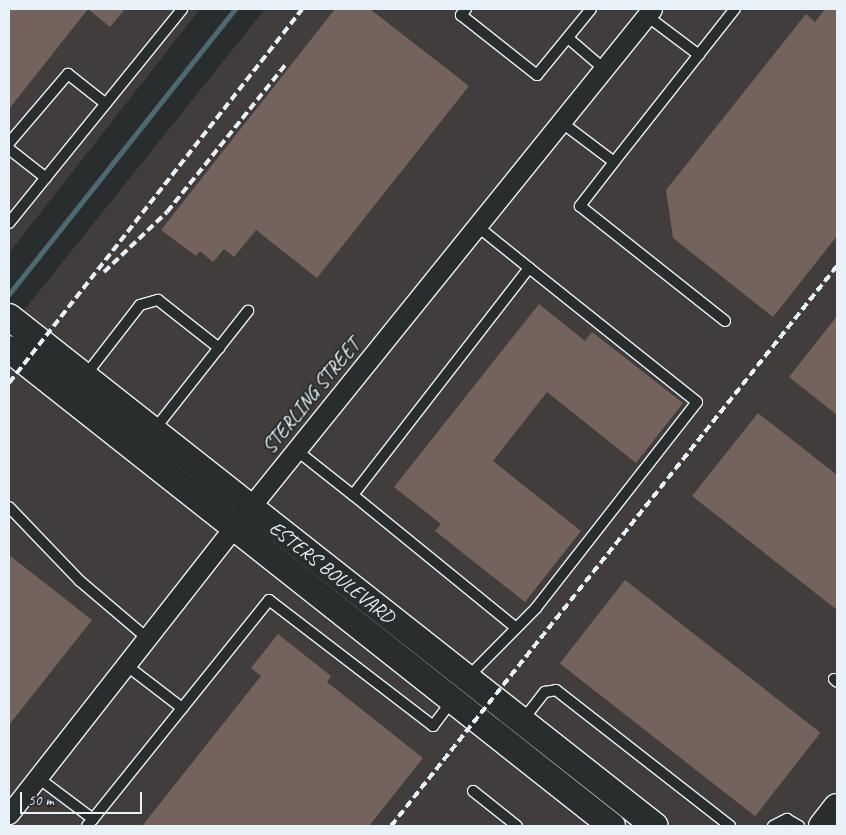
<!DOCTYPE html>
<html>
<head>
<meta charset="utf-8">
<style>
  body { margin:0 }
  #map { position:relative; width:846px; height:835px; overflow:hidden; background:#2a2d2e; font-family:Caveat,sans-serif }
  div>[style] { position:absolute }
  .built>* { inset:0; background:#403d3c }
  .stream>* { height:5px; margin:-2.5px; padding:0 2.5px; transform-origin:2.5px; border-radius:2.5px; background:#4d6971 }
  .building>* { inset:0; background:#74625c; transform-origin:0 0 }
  .roads { filter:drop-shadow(1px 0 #e8f1f8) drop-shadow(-1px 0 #e8f1f8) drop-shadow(0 1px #e8f1f8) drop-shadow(0 -1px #e8f1f8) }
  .service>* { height:10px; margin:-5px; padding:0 5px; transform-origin:5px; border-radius:5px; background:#2a2d2e }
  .minor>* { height:19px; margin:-9.5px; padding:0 9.5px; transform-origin:9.5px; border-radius:9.5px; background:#2a2d2e }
  .secondary>* { height:26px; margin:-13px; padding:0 13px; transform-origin:13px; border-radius:13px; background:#2a2d2e }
  .rail>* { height:4px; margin-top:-2px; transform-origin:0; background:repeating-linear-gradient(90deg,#e8f1f8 0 8px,transparent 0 12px) }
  span { translate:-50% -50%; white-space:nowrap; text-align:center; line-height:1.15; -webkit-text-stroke:4px #2a2d2e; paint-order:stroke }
  .street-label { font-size:20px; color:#e8f1f8 }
  .frame { position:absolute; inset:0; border:10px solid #e8f1f8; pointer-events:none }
  .scale { position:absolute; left:20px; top:792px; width:122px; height:22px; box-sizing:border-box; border:2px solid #e8f1f8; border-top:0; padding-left:6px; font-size:15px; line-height:18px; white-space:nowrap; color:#e8f1f8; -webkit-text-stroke:4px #2a2d2e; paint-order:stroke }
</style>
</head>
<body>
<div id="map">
  <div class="built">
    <i style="clip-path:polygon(9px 9px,200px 9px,9px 253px)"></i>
    <i style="clip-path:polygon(265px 9px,837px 9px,837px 826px,9px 826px,9px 329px)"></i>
  </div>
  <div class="stream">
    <i style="left:9px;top:294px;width:364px;rotate:-51.6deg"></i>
  </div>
  <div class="building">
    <i style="clip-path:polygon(9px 9px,125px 9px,110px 27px,88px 9px,9px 109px)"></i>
    <i style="clip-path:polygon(335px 9px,370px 9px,469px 86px,317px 278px,256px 230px,234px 257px,224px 249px,213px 262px,200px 251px,196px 256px,161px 230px)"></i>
    <i style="clip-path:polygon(825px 9px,837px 9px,837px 236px,773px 317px,673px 238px,666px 190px,806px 14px,815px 22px)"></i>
    <i style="clip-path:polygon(539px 304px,585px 341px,592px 332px,683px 403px,636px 463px,547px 392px,493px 461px,581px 531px,525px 602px,435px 531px,441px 524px,394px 487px)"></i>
    <i style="clip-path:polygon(837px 316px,837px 415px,789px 377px)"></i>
    <i style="clip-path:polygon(758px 413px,837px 475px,837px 610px,692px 496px)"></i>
    <i style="clip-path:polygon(9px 555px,92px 620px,9px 725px)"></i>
    <i style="left:625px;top:580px;width:248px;height:106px;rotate:38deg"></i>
    <i style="clip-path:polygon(278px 634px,331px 676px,327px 682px,423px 758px,369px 826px,142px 826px,261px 676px,251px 668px)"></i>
  </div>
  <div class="roads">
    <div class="service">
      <i style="left:466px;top:9px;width:8px;rotate:130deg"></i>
      <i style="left:461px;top:15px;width:97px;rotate:38.3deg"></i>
      <i style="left:537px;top:75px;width:85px;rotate:-50.7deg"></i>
      <i style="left:647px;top:16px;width:65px;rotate:36.9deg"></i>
      <i style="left:568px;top:38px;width:48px;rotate:40.7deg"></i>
      <i style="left:561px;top:122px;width:66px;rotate:37deg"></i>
      <i style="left:614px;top:162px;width:195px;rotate:-51.7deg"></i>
      <i style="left:9px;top:143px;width:91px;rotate:-49.5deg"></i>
      <i style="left:68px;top:74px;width:48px;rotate:38.3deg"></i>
      <i style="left:9px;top:149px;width:47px;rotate:38.1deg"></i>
      <i style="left:614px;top:162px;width:56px;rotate:127.7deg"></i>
      <i style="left:580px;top:206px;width:185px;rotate:38.4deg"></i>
      <i style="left:9px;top:223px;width:275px;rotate:-51deg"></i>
      <i style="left:477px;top:226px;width:67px;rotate:38.9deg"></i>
      <i style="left:85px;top:376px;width:90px;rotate:-52.2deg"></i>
      <i style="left:140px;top:305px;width:19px;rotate:-16deg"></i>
      <i style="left:158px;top:300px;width:78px;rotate:38.2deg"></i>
      <i style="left:154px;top:430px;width:152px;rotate:-51.7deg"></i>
      <i style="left:296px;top:450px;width:73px;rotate:38.3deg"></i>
      <i style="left:9px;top:507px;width:103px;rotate:46.2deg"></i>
      <i style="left:80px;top:581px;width:88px;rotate:40.4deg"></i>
      <i style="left:126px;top:665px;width:71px;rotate:37.5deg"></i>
      <i style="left:468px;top:677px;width:97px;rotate:-45.4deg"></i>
      <i style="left:536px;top:608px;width:261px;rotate:-52deg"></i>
      <i style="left:697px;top:402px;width:215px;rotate:-141.4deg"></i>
      <i style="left:529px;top:268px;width:287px;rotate:127.8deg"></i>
      <i style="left:353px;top:495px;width:210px;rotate:39.2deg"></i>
      <i style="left:834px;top:679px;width:4px;rotate:45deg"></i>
      <i style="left:522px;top:721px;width:37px;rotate:-52deg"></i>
      <i style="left:545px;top:692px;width:11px;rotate:-10deg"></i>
      <i style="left:556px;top:690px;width:221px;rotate:38deg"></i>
      <i style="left:37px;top:777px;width:70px;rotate:36.9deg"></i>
      <i style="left:93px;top:819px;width:9px;rotate:131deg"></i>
      <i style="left:473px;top:791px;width:56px;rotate:38.5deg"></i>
      <i style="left:93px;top:819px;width:281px;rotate:-51.2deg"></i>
      <i style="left:269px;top:600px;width:207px;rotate:37.5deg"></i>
      <i style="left:433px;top:726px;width:34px;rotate:-53deg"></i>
      <i style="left:773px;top:826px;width:16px;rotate:-27deg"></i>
      <i style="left:787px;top:819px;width:14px;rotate:30deg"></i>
    </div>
    <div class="minor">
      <i style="left:9px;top:814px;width:366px;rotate:-51.9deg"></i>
      <i style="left:235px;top:526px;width:664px;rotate:-51.11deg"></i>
    </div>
    <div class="secondary">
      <i style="left:9px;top:317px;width:822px;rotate:38.24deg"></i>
      <i style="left:9px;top:349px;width:769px;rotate:38.35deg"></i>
      <i style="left:822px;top:826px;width:24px;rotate:-52deg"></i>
    </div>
  </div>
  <div class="rail">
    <i style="left:104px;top:272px;width:87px;rotate:-43.6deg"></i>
    <i style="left:167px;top:212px;width:191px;rotate:-51.2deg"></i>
    <i style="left:9px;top:383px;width:475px;rotate:-51.9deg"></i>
    <i style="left:391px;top:826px;width:716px;rotate:-51.47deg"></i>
  </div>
  <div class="street-label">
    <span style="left:311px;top:396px;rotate:-51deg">STERLING STREET</span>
    <span style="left:332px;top:572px;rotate:38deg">ESTERS BOULEVARD</span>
  </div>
  <div class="frame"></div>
  <div class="scale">50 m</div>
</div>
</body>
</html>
